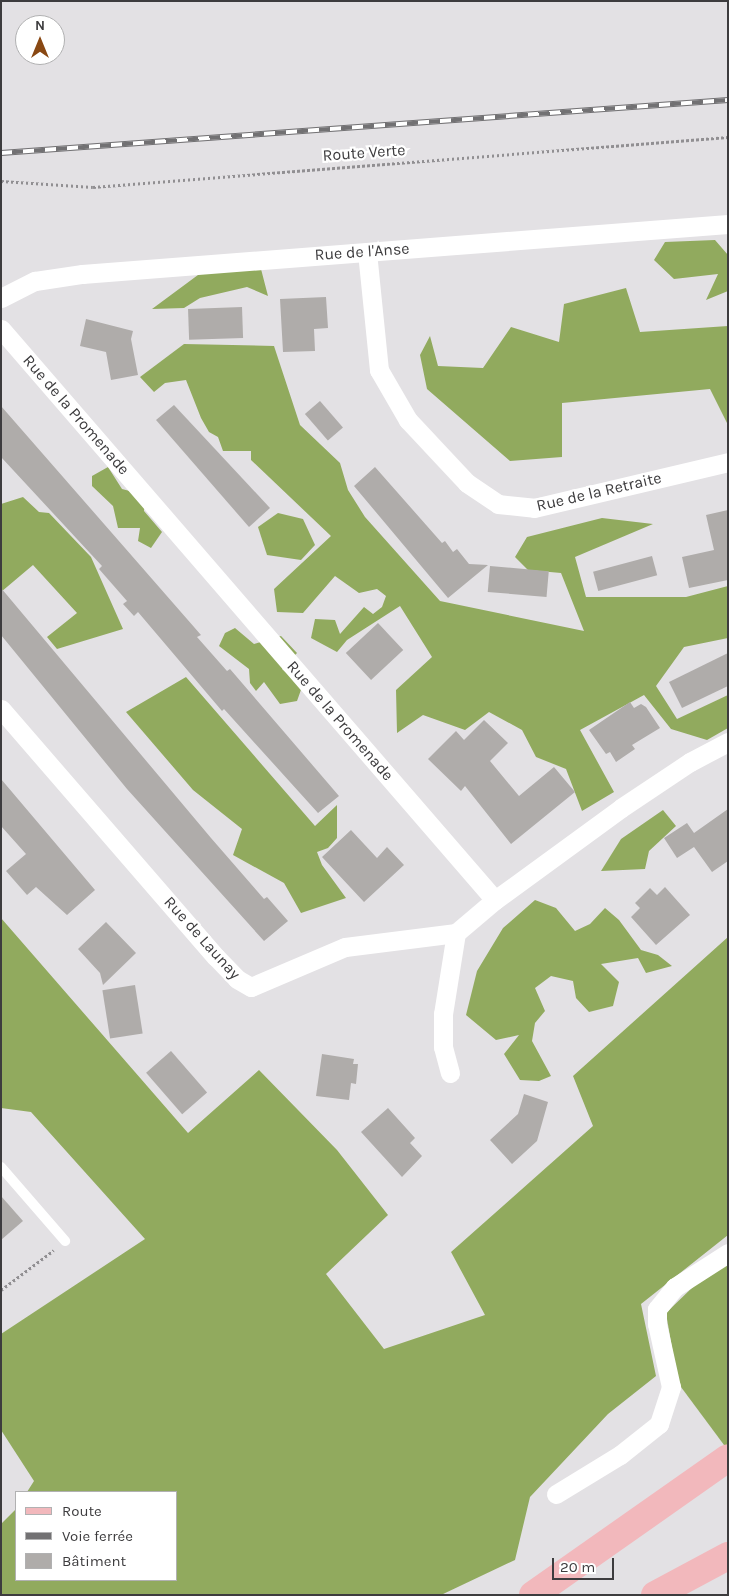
<!DOCTYPE html>
<html>
<head>
<meta charset="utf-8">
<style>
  body { margin:0 }
  #map { position:relative; width:729px; height:1596px; overflow:hidden; background:#e3e1e4; font-family:Karla,sans-serif }
  div>[style] { position:absolute }
  .forest>* { inset:0; background:#91aa5e }
  .building>* { inset:0; background:#afacaa; transform-origin:0 0 }
  .path>* { height:3px; margin-top:-1.5px; transform-origin:0; background:repeating-linear-gradient(90deg,#918f92 0 2.5px,transparent 0 5px) }
  .lane>* { height:10px; margin:-5px; padding:0 5px; transform-origin:5px; border-radius:5px; background:#fff }
  .street>* { height:19px; margin:-9.5px; padding:0 9.5px; transform-origin:9.5px; border-radius:9.5px; background:#fff }
  .primary>* { height:28px; margin:-14px; padding:0 14px; transform-origin:14px; border-radius:14px; background:#f2b8bc }
  .rail>* { height:5.5px; margin-top:-2.75px; transform-origin:0; background:repeating-linear-gradient(90deg,#fff 0 11px,#727173 0 22px); box-sizing:border-box; border-block:1px solid #727173 }
  span { translate:-50% -50%; white-space:nowrap; text-align:center; line-height:1.15; -webkit-text-stroke:4.5px #fff; paint-order:stroke }
  .street-label { font-size:16px; color:#3d3c3e }
  .frame { position:absolute; inset:0; border:2px solid #3d3c3e; pointer-events:none }
  .legend { position:absolute; left:15px; top:1491px; width:162px; height:90px; box-sizing:border-box; background:#fff; border:1px solid #b1b1b2; margin:0; padding:6px 9px; list-style:none; font-size:15px; color:#3d3c3e }
  .legend li { display:flex; align-items:center; gap:10px; height:25px }
  .legend b { width:25px; border:1px solid #b1b1b2 }
  .north { position:absolute; left:15px; top:15px; width:50px; height:50px; box-sizing:border-box; background:#fff; border:1px solid #b1b1b2; border-radius:50%; rotate:0deg; font-size:14px; font-weight:700; line-height:20px; text-align:center; color:#3d3c3e }
  .north::after { content:''; display:block; margin:auto; width:18px; height:22px; background:#894813; clip-path:polygon(50% 0,100% 100%,50% 72%,0 100%) }
  .scale { position:absolute; left:552px; top:1558px; width:62px; height:22px; box-sizing:border-box; border:2px solid #3d3c3e; border-top:0; padding-left:6px; font-size:15px; line-height:18px; white-space:nowrap; color:#3d3c3e; -webkit-text-stroke:4px #fff; paint-order:stroke }
</style>
</head>
<body>
<div id="map">
  <div class="forest">
    <i style="clip-path:polygon(715px 240px,728px 255px,728px 291px,706px 300px,718px 274px,674px 279px,654px 260px,665px 242px)"></i>
    <i style="clip-path:polygon(261px 269px,268px 296px,247px 287px,200px 298px,184px 308px,152px 309px,202px 272px)"></i>
    <i style="clip-path:polygon(626px 288px,640px 332px,728px 326px,728px 425px,710px 389px,562px 403px,562px 457px,510px 461px,427px 389px,420px 355px,430px 336px,438px 366px,483px 368px,511px 327px,559px 342px,564px 304px)"></i>
    <i style="clip-path:polygon(184px 344px,274px 346px,300px 425px,340px 463px,348px 490px,365px 517px,440px 601px,584px 631px,561px 573px,528px 570px,515px 557px,527px 537px,602px 518px,653px 524px,575px 557px,586px 597px,686px 597px,728px 586px,728px 638px,684px 647px,656px 686px,677px 719px,728px 695px,728px 728px,707px 740px,671px 729px,644px 695px,580px 730px,614px 792px,582px 811px,566px 769px,536px 757px,522px 730px,489px 712px,465px 730px,423px 715px,397px 733px,396px 690px,432px 657px,400px 606px,347px 640px,337px 652px,311px 638px,315px 619px,335px 620px,340px 634px,364px 607px,373px 614px,382px 607px,386px 596px,377px 589px,359px 593px,335px 576px,303px 613px,277px 612px,274px 589px,331px 536px,251px 460px,251px 451px,223px 451px,218px 437px,209px 432px,201px 418px,186px 380px,165px 383px,154px 392px,140px 377px)"></i>
    <i style="clip-path:polygon(108px 467px,122px 489px,145px 495px,144px 511px,162px 532px,151px 548px,138px 541px,140px 528px,118px 528px,113px 506px,92px 486px,92px 476px)"></i>
    <i style="clip-path:polygon(23px 497px,39px 512px,49px 513px,91px 557px,123px 629px,57px 649px,47px 637px,77px 613px,33px 565px,1px 592px,1px 504px)"></i>
    <i style="clip-path:polygon(278px 513px,303px 519px,315px 545px,301px 560px,267px 555px,258px 527px)"></i>
    <i style="clip-path:polygon(235px 628px,254px 644px,281px 636px,297px 653px,282px 669px,302px 687px,297px 701px,280px 704px,264px 682px,256px 691px,250px 683px,249px 669px,219px 646px,225px 633px)"></i>
    <i style="clip-path:polygon(186px 677px,315px 826px,337px 805px,337px 838px,328px 848px,317px 852px,322px 865px,346px 898px,301px 913px,284px 883px,233px 855px,242px 829px,193px 790px,126px 712px)"></i>
    <i style="clip-path:polygon(663px 810px,676px 826px,649px 851px,645px 869px,601px 871px,621px 839px)"></i>
    <i style="clip-path:polygon(535px 900px,556px 908px,575px 931px,590px 924px,605px 908px,619px 920px,641px 950px,658px 955px,672px 966px,646px 973px,638px 958px,601px 964px,619px 982px,613px 1006px,589px 1012px,576px 998px,573px 981px,551px 976px,535px 988px,545px 1011px,535px 1023px,532px 1041px,551px 1076px,539px 1081px,520px 1080px,504px 1054px,519px 1035px,496px 1040px,466px 1015px,477px 971px,503px 928px)"></i>
    <i style="clip-path:polygon(1px 918px,188px 1133px,259px 1070px,337px 1150px,388px 1215px,326px 1274px,384px 1349px,485px 1315px,451px 1252px,593px 1126px,573px 1076px,728px 937px,728px 1235px,641px 1304px,656px 1376px,608px 1414px,530px 1497px,515px 1560px,441px 1595px,1px 1595px,1px 1524px,16px 1509px,16px 1580px,176px 1580px,176px 1492px,27px 1492px,34px 1481px,1px 1430px,1px 1334px,145px 1239px,31px 1112px,1px 1108px)"></i>
    <i style="clip-path:polygon(728px 1264px,728px 1449px,727px 1449px,678px 1383px,666px 1313px,697px 1283px)"></i>
  </div>
  <div class="building">
    <i style="clip-path:polygon(326px 297px,328px 328px,314px 329px,315px 351px,283px 352px,280px 299px)"></i>
    <i style="left:242px;top:307px;width:31px;height:54px;rotate:88deg"></i>
    <i style="clip-path:polygon(86px 319px,133px 331px,131px 339px,138px 375px,111px 380px,106px 352px,80px 346px)"></i>
    <i style="left:320px;top:401px;width:35px;height:20px;rotate:49deg"></i>
    <i style="clip-path:polygon(174px 405px,270px 508px,249px 527px,156px 420px)"></i>
    <i style="clip-path:polygon(1px 406px,201px 635px,197px 637px,227px 671px,230px 669px,339px 796px,318px 813px,224px 709px,222px 711px,138px 612px,134px 616px,123px 604px,127px 601px,99px 569px,102px 566px,1px 457px)"></i>
    <i style="clip-path:polygon(375px 467px,442px 543px,445px 541px,453px 552px,457px 549px,469px 564px,488px 565px,448px 598px,354px 486px)"></i>
    <i style="clip-path:polygon(728px 510px,728px 580px,689px 588px,682px 557px,714px 550px,706px 515px)"></i>
    <i style="left:652px;top:556px;width:20px;height:61px;rotate:75deg"></i>
    <i style="left:490px;top:566px;width:59px;height:26px;rotate:5deg"></i>
    <i style="clip-path:polygon(1px 588px,211px 838px,264px 899px,267px 897px,288px 921px,264px 941px,127px 789px,1px 635px)"></i>
    <i style="left:378px;top:623px;width:37px;height:44px;rotate:47deg"></i>
    <i style="clip-path:polygon(728px 653px,728px 686px,682px 708px,669px 682px)"></i>
    <i style="clip-path:polygon(630px 702px,634px 708px,641px 704px,646px 707px,660px 728px,632px 745px,635px 749px,616px 762px,610px 752px,606px 754px,589px 730px)"></i>
    <i style="clip-path:polygon(484px 720px,508px 743px,490px 761px,519px 796px,554px 767px,575px 792px,511px 844px,465px 786px,461px 791px,428px 759px,456px 731px,464px 740px)"></i>
    <i style="clip-path:polygon(1px 779px,95px 890px,67px 915px,36px 887px,27px 895px,6px 871px,26px 854px,1px 826px)"></i>
    <i style="clip-path:polygon(728px 809px,728px 861px,712px 872px,694px 847px,677px 858px,664px 838px,687px 823px,694px 833px)"></i>
    <i style="clip-path:polygon(351px 830px,377px 858px,387px 847px,404px 865px,364px 902px,322px 857px)"></i>
    <i style="clip-path:polygon(665px 887px,690px 915px,656px 945px,631px 917px,640px 908px,635px 903px,650px 888px,657px 895px)"></i>
    <i style="clip-path:polygon(106px 922px,136px 953px,103px 985px,100px 973px,78px 949px)"></i>
    <i style="left:135px;top:985px;width:49px;height:33px;rotate:81deg"></i>
    <i style="left:171px;top:1051px;width:55px;height:33px;rotate:49deg"></i>
    <i style="clip-path:polygon(322px 1054px,354px 1059px,353px 1064px,358px 1064px,356px 1084px,351px 1083px,349px 1100px,316px 1096px)"></i>
    <i style="clip-path:polygon(524px 1094px,548px 1102px,537px 1141px,512px 1164px,490px 1140px,518px 1114px)"></i>
    <i style="clip-path:polygon(388px 1108px,415px 1138px,410px 1143px,422px 1156px,402px 1177px,361px 1132px)"></i>
    <i style="clip-path:polygon(1px 1196px,23px 1221px,1px 1240px)"></i>
  </div>
  <div class="path">
    <i style="left:1px;top:181px;width:92px;rotate:3.7deg"></i>
    <i style="left:93px;top:187px;width:637px;rotate:-4.5deg"></i>
    <i style="left:1px;top:1290px;width:66px;rotate:-37deg"></i>
  </div>
  <div class="lane">
    <i style="left:1px;top:1167px;width:98px;rotate:49.1deg"></i>
  </div>
  <div class="street">
    <i style="left:367px;top:252px;width:119px;rotate:84.2deg"></i>
    <i style="left:379px;top:370px;width:58px;rotate:59.9deg"></i>
    <i style="left:408px;top:420px;width:86px;rotate:46.9deg"></i>
    <i style="left:467px;top:483px;width:37px;rotate:34deg"></i>
    <i style="left:498px;top:504px;width:36px;rotate:6deg"></i>
    <i style="left:534px;top:508px;width:199px;rotate:-13.3deg"></i>
    <i style="left:1px;top:298px;width:38px;rotate:-27deg"></i>
    <i style="left:35px;top:281px;width:48px;rotate:-8.5deg"></i>
    <i style="left:82px;top:274px;width:648px;rotate:-4.43deg"></i>
    <i style="left:1px;top:329px;width:755px;rotate:49.14deg"></i>
    <i style="left:495px;top:900px;width:156px;rotate:-36.1deg"></i>
    <i style="left:621px;top:808px;width:83px;rotate:-33.7deg"></i>
    <i style="left:690px;top:762px;width:43px;rotate:-27.8deg"></i>
    <i style="left:1px;top:709px;width:328px;rotate:49.1deg"></i>
    <i style="left:216px;top:957px;width:30px;rotate:46deg"></i>
    <i style="left:237px;top:979px;width:16px;rotate:30deg"></i>
    <i style="left:251px;top:987px;width:102px;rotate:-23.1deg"></i>
    <i style="left:345px;top:947px;width:112px;rotate:-7.2deg"></i>
    <i style="left:456px;top:933px;width:51px;rotate:-40.2deg"></i>
    <i style="left:450px;top:1073px;width:27px;rotate:-105deg"></i>
    <i style="left:443px;top:1047px;width:33px;rotate:-90deg"></i>
    <i style="left:443px;top:1014px;width:82px;rotate:-80.9deg"></i>
    <i style="left:556px;top:1494px;width:75px;rotate:-31.4deg"></i>
    <i style="left:620px;top:1455px;width:50px;rotate:-38.5deg"></i>
    <i style="left:659px;top:1424px;width:39px;rotate:-72deg"></i>
    <i style="left:671px;top:1387px;width:65px;rotate:-102.5deg"></i>
    <i style="left:657px;top:1324px;width:15px;rotate:-90deg"></i>
    <i style="left:657px;top:1309px;width:28px;rotate:-51deg"></i>
    <i style="left:675px;top:1287px;width:63px;rotate:-32.7deg"></i>
  </div>
  <div class="primary">
    <i style="left:533px;top:1595px;width:238px;rotate:-35.1deg"></i>
    <i style="left:655px;top:1595px;width:83px;rotate:-28.1deg"></i>
  </div>
  <div class="rail">
    <i style="left:1px;top:153px;width:729px;rotate:-4.17deg"></i>
  </div>
  <div class="street-label">
    <span style="left:364px;top:153px;rotate:-4deg">Route Verte</span>
    <span style="left:362px;top:252px;rotate:-4deg">Rue de l'Anse</span>
    <span style="left:76px;top:415px;rotate:49deg">Rue de la Promenade</span>
    <span style="left:599px;top:492px;rotate:-13deg">Rue de la Retraite</span>
    <span style="left:340px;top:721px;rotate:49deg">Rue de la Promenade</span>
    <span style="left:202px;top:938px;rotate:48deg">Rue de Launay</span>
  </div>
  <div class="frame"></div>
  <ul class="legend">
  <li><b style="height:6px;background:#f2b8bc"></b>Route</li>
  <li><b style="height:6px;background:#727173"></b>Voie ferrée</li>
  <li><b style="height:14px;background:#afacaa"></b>Bâtiment</li>
  </ul>
  <div class="north">N</div>
  <div class="scale">20 m</div>
</div>
</body>
</html>
